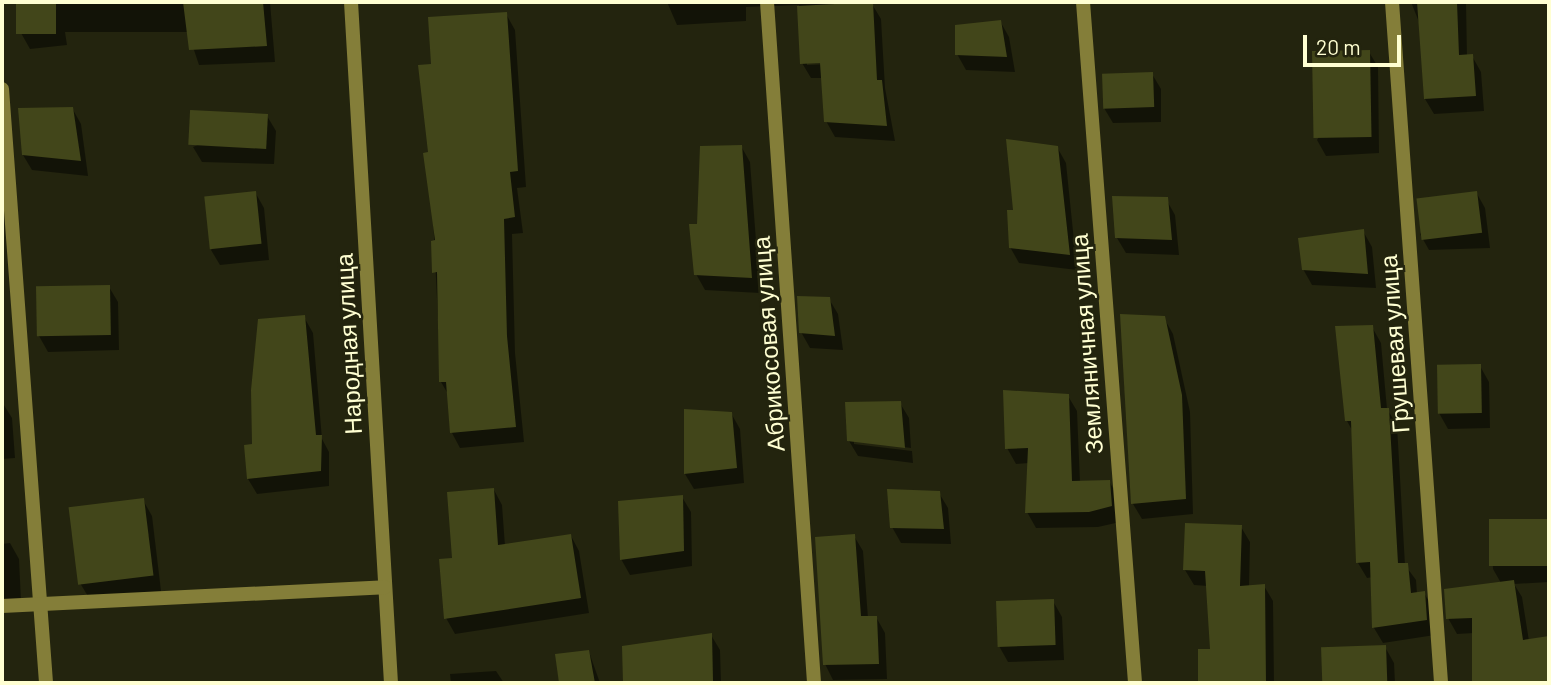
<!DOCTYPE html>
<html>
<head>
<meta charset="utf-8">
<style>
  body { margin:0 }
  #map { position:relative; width:1551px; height:685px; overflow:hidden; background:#23240e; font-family:Barlow,sans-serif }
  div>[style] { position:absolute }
  .shadow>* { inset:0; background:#0007 }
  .building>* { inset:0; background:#42461a; transform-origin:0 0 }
  .minor>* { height:14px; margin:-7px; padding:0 7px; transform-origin:7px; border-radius:7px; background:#847e39 }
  span { translate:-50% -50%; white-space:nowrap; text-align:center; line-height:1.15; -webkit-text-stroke:5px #23240e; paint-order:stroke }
  .street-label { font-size:24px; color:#ffffd2 }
  .frame { position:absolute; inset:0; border:4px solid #ffffd2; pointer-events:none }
  .scale { position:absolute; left:1303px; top:35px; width:98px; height:32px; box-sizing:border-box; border:4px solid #ffffd2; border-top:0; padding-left:9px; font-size:21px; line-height:24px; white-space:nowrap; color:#ffffd2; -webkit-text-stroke:5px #23240e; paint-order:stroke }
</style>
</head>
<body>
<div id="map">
  <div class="shadow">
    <i style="clip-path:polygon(18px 2px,270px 2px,275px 62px,199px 65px,188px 32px,65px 32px,67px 45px,30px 49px,21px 33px)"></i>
    <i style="clip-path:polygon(evenodd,667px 2px,872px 4px,881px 19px,885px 88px,895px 141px,835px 137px,826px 121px,823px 78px,811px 78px,802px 63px,799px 5px,746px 7px,746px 21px,677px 25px,667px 2px,807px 61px,829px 64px,807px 65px,807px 61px)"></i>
    <i style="clip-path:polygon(1411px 2px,1466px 2px,1467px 57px,1472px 56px,1481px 72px,1484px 111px,1434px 114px,1425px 99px,1421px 27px)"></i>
    <i style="clip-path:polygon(506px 14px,515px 30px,526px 187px,517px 188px,523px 233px,512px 234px,515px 353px,524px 442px,460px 448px,452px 433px,448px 394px,441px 382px,430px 154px,433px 66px)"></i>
    <i style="clip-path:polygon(1000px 21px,1009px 37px,1015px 72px,966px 70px,957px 54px)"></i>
    <i style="clip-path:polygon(1369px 52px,1378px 67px,1379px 153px,1326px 156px,1317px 140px)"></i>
    <i style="clip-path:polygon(1152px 74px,1161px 89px,1161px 122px,1113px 123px,1104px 108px)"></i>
    <i style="clip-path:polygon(72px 108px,81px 124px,88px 176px,32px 170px,23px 155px)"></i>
    <i style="clip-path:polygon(267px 116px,276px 131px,274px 164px,202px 162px,193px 147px)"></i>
    <i style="clip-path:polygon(741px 146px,750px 162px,760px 293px,705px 290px,696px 274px,699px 225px)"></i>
    <i style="clip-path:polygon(1057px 147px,1066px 163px,1077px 270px,1019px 263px,1010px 247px,1015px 211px)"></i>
    <i style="clip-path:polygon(255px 192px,264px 208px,269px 260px,220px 265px,211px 250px)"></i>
    <i style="clip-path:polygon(1476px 192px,1485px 208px,1490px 248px,1429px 250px,1420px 234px)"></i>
    <i style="clip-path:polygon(1166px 199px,1175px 215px,1179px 255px,1126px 253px,1117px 238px)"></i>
    <i style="clip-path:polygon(1363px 231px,1372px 247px,1376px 288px,1312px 285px,1303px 269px)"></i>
    <i style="clip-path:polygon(109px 287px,118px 302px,119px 350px,48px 352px,39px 336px)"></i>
    <i style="clip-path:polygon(829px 299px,838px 314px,843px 350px,810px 348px,801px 332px)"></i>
    <i style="clip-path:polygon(1122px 316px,1164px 318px,1173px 334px,1190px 412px,1193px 514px,1142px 519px,1133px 504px)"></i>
    <i style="clip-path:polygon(304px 317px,313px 333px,322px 439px,329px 452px,329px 486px,257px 494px,248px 479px,254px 445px)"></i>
    <i style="clip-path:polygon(1372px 327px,1381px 343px,1387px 409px,1397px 425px,1405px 565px,1416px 580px,1417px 594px,1424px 593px,1433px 608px,1435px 635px,1383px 643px,1374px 628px,1373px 577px,1367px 578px,1358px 563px,1353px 432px,1347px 421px)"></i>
    <i style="clip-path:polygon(1480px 366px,1489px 382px,1490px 428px,1448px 429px,1439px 413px)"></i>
    <i style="clip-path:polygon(1068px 396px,1077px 411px,1080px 482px,1109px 481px,1118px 497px,1120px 522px,1098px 527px,1036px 528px,1027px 512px,1029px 463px,1016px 464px,1007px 448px)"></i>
    <i style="clip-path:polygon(2px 402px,12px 418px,15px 458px,2px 459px)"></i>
    <i style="clip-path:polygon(900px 403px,909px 418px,911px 448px,854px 440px,854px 444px,912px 451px,913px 463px,858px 456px,849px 441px)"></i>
    <i style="clip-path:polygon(686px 411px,731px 413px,740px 429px,744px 483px,694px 489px,685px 474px)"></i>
    <i style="clip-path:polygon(494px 490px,502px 505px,505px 546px,571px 536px,579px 551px,589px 613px,455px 634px,446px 618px,454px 560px)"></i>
    <i style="clip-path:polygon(939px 493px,948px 508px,951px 544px,901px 543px,892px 527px)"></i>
    <i style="clip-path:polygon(682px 497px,691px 512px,692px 566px,630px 575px,621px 559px)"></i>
    <i style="clip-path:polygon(143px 500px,152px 516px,161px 591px,89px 598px,80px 583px)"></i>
    <i style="clip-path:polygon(1549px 520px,1549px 582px,1514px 584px,1522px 597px,1529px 641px,1549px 638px,1549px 683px,1474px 683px,1474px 633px,1457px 634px,1448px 618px,1501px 583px,1493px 569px,1491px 523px)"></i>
    <i style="clip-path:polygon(1241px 527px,1250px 542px,1249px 587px,1264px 586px,1273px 601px,1274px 683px,1200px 683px,1199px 651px,1212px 651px,1208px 586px,1194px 585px,1185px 570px)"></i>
    <i style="clip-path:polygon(854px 536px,863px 551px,868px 618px,876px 617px,885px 633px,887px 679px,833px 680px,825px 664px)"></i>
    <i style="clip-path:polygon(10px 543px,19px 559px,21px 601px,2px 602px,2px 544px)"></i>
    <i style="clip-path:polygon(1053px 601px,1062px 617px,1064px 660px,1008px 662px,999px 646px)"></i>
    <i style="clip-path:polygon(711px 635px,720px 650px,721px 683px,625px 683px,624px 648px)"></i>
    <i style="clip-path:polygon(1385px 647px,1394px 663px,1395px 683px,1324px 683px,1323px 649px)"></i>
    <i style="clip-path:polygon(589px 652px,600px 683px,560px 683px,557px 655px)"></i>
    <i style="clip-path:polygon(496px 671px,504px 683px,451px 683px,450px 674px)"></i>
  </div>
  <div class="building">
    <i style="left:16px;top:2px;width:40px;height:32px"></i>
    <i style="clip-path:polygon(183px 2px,263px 2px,267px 46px,189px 50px)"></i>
    <i style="clip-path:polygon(873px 2px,877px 80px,882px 80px,887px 126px,824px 122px,820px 63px,800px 64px,797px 6px)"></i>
    <i style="clip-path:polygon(1417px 2px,1457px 2px,1459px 55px,1473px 54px,1476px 96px,1424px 99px)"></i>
    <i style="clip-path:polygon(507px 12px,518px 171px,510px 172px,515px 217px,504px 219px,507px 336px,516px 427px,450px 433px,446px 382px,439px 382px,437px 272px,432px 273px,431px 241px,435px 240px,423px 153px,428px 152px,418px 65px,431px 64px,428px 17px)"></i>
    <i style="clip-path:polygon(1001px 20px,1007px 57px,955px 55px,955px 25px)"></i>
    <i style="left:1370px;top:50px;width:87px;height:58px;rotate:89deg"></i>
    <i style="left:1153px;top:72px;width:35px;height:51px;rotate:88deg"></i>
    <i style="clip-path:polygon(73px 107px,81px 161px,22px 155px,18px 108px)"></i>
    <i style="left:268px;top:114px;width:35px;height:78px;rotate:93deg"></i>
    <i style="clip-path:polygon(1006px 139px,1058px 146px,1070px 255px,1009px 248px,1007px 210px,1013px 210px)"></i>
    <i style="clip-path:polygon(742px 145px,752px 278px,694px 275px,689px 224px,697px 224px,700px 146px)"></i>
    <i style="left:256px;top:191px;width:53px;height:52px;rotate:84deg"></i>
    <i style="left:1477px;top:191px;width:42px;height:61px;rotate:83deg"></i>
    <i style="clip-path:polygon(1112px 196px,1168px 197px,1172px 240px,1115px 238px)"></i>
    <i style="clip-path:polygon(1364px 229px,1368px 274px,1302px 270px,1298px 238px)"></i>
    <i style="left:110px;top:285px;width:50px;height:74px;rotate:89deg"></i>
    <i style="clip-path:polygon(797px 296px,830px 297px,835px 336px,799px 333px)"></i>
    <i style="clip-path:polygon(1120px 314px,1165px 316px,1182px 395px,1186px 499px,1131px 504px)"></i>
    <i style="clip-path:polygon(305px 315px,316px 435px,322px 435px,321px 471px,247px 479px,244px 445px,252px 444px,251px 390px,258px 319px)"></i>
    <i style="clip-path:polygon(1373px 325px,1381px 408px,1389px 408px,1398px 563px,1408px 563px,1411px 593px,1425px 591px,1427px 620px,1372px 628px,1370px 562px,1356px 563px,1351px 421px,1345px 421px,1335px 326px)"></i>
    <i style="left:1481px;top:364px;width:49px;height:44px;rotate:89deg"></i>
    <i style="clip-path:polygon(1003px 390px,1069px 394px,1072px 481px,1110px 480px,1112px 506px,1089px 512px,1025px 513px,1028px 448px,1005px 449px)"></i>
    <i style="clip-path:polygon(901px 401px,905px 448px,847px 441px,845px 402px)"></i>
    <i style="clip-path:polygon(684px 409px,732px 412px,737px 468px,684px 474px)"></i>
    <i style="clip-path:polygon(494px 488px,498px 545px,571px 534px,581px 598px,444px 619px,439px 559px,452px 558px,447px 492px)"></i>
    <i style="clip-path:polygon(887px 489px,940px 491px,944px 529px,890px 528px)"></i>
    <i style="clip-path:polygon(683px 495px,684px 551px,620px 560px,618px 501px)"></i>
    <i style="left:144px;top:498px;width:78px;height:76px;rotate:83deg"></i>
    <i style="left:1549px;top:519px;width:47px;height:60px;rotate:90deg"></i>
    <i style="clip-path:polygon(1185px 523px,1242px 525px,1240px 586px,1265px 584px,1266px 683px,1198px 683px,1198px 649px,1210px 649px,1205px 571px,1183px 570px)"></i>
    <i style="clip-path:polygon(855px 534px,861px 616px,877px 616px,879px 664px,823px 665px,815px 537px)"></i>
    <i style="clip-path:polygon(1514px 580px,1523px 640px,1549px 636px,1549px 683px,1472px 683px,1472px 618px,1446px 619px,1444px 589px)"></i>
    <i style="left:1054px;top:599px;width:46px;height:58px;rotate:88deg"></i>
    <i style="clip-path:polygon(712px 633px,713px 681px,623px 683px,622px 646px)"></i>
    <i style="left:1386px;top:645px;width:38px;height:65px;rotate:88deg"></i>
    <i style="clip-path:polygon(589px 650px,595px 683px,559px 683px,555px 654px)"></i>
  </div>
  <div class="minor">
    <i style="left:351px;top:2px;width:682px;rotate:86.64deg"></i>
    <i style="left:767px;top:2px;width:683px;rotate:86.05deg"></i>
    <i style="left:1083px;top:2px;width:683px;rotate:85.63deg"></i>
    <i style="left:1392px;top:2px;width:683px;rotate:85.88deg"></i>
    <i style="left:2px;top:89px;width:596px;rotate:85.76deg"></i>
    <i style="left:2px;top:606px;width:383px;rotate:-2.8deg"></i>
  </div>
  <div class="street-label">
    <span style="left:348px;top:344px;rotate:-93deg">Народная улица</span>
    <span style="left:768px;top:344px;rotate:-94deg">Абрикосовая улица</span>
    <span style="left:1086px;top:344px;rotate:-94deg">Земляничная улица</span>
    <span style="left:1394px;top:344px;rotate:-94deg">Грушевая улица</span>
  </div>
  <div class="frame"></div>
  <div class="scale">20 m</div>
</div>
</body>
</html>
